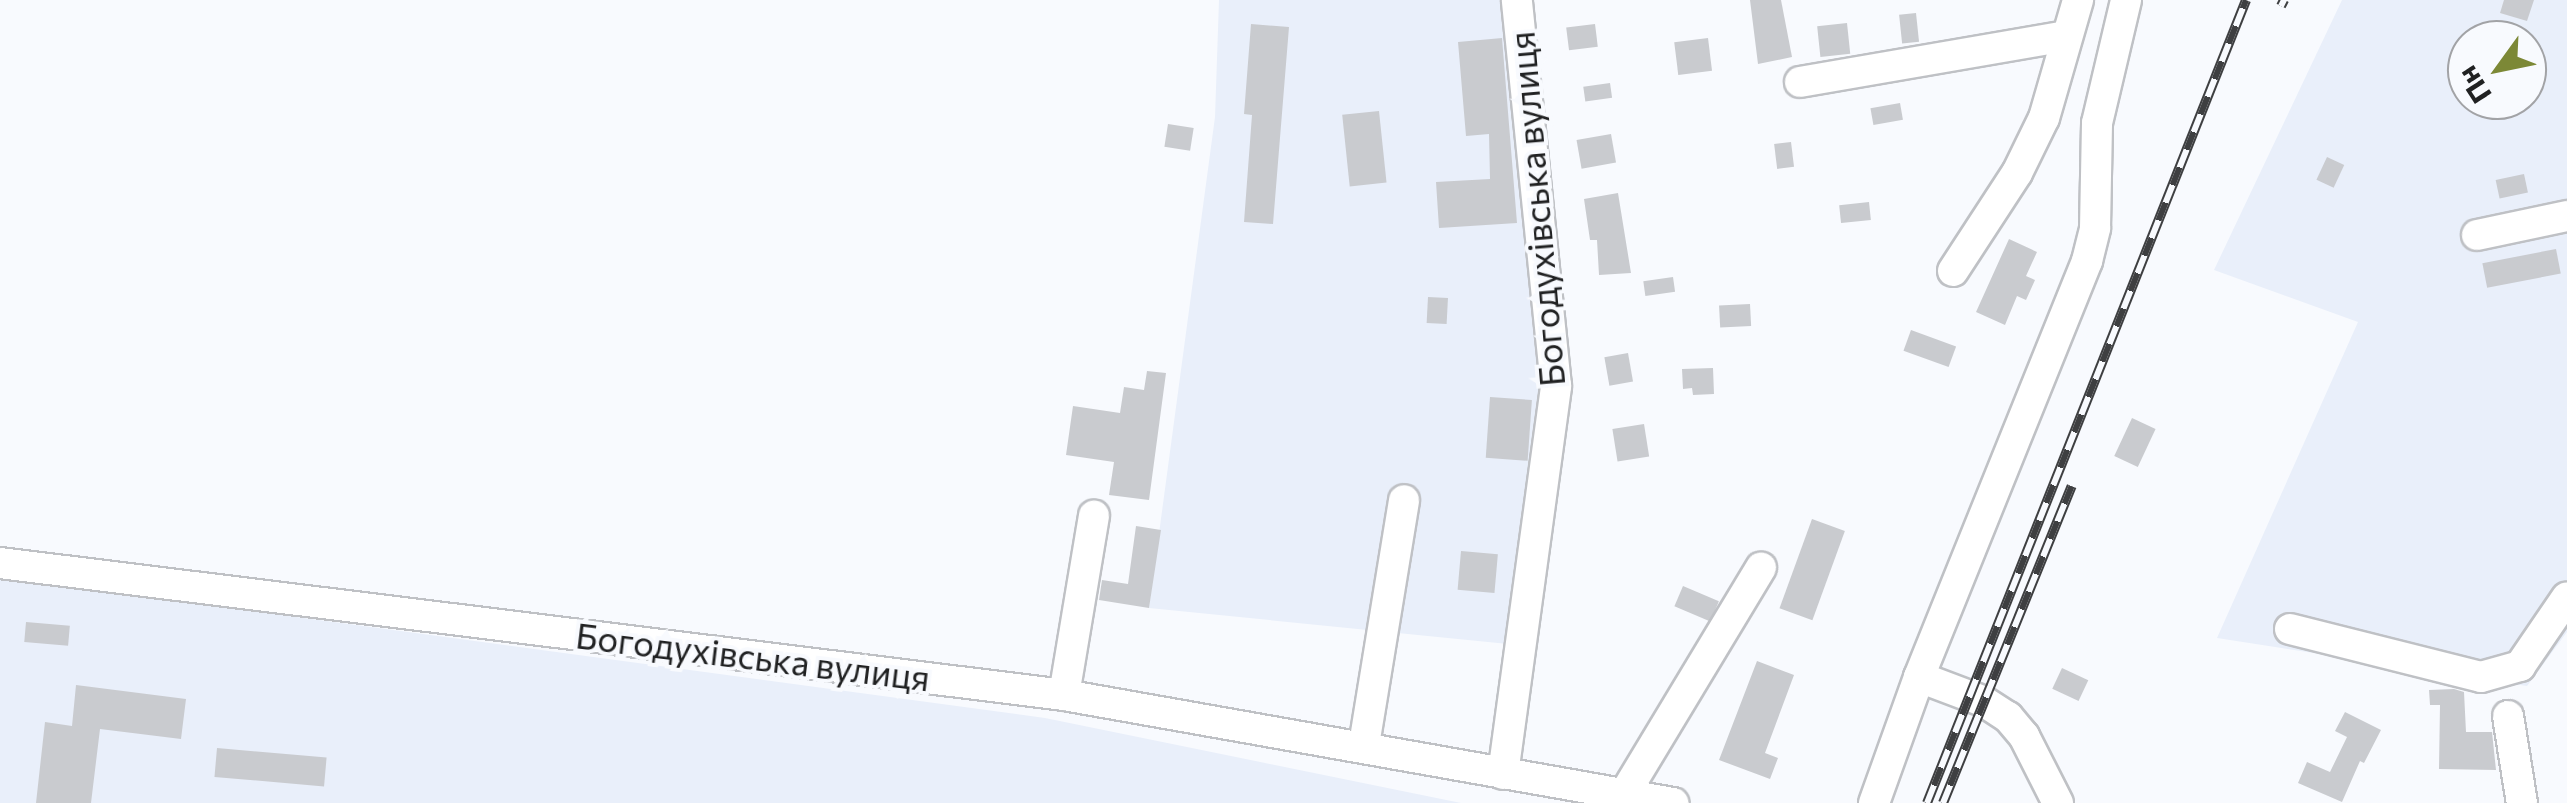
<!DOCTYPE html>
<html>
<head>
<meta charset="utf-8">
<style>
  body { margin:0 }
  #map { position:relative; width:2567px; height:803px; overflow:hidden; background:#f8fafe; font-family:Commissioner,sans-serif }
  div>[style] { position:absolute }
  .built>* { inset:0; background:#e9effa }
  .building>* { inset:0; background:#c9cbcf; transform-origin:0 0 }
  .roads { filter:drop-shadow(2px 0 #bfc1c5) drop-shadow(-2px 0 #bfc1c5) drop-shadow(0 2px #bfc1c5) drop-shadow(0 -2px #bfc1c5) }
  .minor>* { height:30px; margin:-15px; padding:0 15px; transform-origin:15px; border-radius:15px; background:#fff }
  .rail>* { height:10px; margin-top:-5px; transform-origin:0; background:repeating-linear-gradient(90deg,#f8fafe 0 19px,#3e3f41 0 38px); box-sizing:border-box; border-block:2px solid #3e3f41 }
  span { translate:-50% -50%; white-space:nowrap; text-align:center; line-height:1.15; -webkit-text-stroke:8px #f8fafe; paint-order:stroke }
  .street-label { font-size:35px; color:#202122 }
  .north { position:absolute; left:2447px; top:20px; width:100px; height:100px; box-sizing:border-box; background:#f8fafe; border:2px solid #a2a3a6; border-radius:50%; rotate:237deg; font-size:28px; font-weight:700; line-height:40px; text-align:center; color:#202122 }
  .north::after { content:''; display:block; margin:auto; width:35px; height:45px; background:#7c8836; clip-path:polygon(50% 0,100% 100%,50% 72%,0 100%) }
</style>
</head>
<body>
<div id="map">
  <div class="built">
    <i style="clip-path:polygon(1219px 0,1517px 0,1556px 386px,1518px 645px,1149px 608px,1215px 117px)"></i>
    <i style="clip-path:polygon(evenodd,2342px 0,2567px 0,2567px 632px,2527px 686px,2217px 638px,2358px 322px,2214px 270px,2342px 0,2467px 40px,2527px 40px,2527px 100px,2467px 100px,2467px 40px)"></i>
    <i style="clip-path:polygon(0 577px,1045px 718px,1461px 803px,0 803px)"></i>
  </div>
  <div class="building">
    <i style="clip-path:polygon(1750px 0,1781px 0,1792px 57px,1758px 64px)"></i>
    <i style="clip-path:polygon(2504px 0,2534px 0,2527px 21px,2500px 13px)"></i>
    <i style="left:1916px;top:13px;width:29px;height:17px;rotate:84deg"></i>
    <i style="left:1847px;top:23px;width:31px;height:30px;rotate:84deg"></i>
    <i style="clip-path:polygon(1251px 24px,1289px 27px,1273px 224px,1244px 222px,1252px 115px,1244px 114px)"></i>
    <i style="left:1595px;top:24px;width:23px;height:29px;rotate:83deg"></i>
    <i style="clip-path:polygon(1502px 38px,1517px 223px,1439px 228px,1436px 182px,1490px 179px,1489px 134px,1466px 136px,1458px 42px)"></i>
    <i style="left:1708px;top:38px;width:33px;height:34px;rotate:83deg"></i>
    <i style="left:1610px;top:83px;width:15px;height:27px;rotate:82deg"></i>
    <i style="left:1900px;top:103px;width:17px;height:30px;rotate:80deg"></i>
    <i style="left:1379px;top:111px;width:72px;height:37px;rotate:84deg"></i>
    <i style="left:1168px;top:124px;width:26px;height:23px;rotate:9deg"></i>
    <i style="left:1611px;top:134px;width:29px;height:35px;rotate:80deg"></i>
    <i style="left:1791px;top:142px;width:25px;height:17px;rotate:83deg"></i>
    <i style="left:2327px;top:157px;width:19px;height:25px;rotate:25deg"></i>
    <i style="left:2524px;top:174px;width:19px;height:29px;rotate:78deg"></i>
    <i style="clip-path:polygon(1618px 193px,1631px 273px,1599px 275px,1597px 240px,1590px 240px,1584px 199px)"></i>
    <i style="left:1869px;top:202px;width:18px;height:30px;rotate:84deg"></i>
    <i style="clip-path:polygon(2009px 239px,2037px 252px,2026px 276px,2035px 280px,2026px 300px,2017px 296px,2005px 325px,1976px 312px)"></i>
    <i style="left:2556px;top:249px;width:25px;height:75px;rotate:79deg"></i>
    <i style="left:1673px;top:277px;width:15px;height:30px;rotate:82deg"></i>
    <i style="left:1428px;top:297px;width:20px;height:26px;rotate:3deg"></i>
    <i style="left:1750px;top:304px;width:22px;height:31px;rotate:87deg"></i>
    <i style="left:1911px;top:330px;width:48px;height:22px;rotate:20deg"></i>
    <i style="left:1628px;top:353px;width:29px;height:24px;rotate:80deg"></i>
    <i style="clip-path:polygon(1713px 368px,1714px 394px,1693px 395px,1692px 388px,1683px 389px,1682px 369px)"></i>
    <i style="clip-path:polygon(1147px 371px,1166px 373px,1149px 500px,1109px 495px,1114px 462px,1066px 455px,1073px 406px,1120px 413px,1124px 387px,1144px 390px)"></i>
    <i style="left:1490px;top:397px;width:42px;height:61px;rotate:4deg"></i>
    <i style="left:2132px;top:418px;width:26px;height:42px;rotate:25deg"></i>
    <i style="left:1644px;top:424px;width:33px;height:32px;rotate:81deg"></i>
    <i style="left:1812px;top:519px;width:35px;height:95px;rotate:20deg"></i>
    <i style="clip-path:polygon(1136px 526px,1161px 530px,1149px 608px,1099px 600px,1102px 580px,1128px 584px)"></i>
    <i style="left:1461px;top:551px;width:37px;height:39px;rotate:5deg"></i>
    <i style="left:1683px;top:586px;width:39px;height:22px;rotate:23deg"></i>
    <i style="left:26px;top:622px;width:44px;height:20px;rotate:5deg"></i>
    <i style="clip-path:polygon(1757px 661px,1794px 675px,1765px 753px,1778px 758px,1770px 779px,1719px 760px)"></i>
    <i style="left:2062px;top:668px;width:29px;height:23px;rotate:25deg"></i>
    <i style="clip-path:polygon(76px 685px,186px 699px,181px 739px,100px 729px,91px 803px,36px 803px,45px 722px,72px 726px)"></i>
    <i style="clip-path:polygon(2454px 689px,2464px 692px,2466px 732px,2492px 732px,2496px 770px,2439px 769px,2440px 705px,2430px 705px,2429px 690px)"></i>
    <i style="clip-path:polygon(2345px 712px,2381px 730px,2364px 763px,2360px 761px,2342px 802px,2298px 783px,2307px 762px,2330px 772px,2347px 737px,2335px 731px)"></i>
    <i style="left:217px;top:748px;width:110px;height:29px;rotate:5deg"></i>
  </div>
  <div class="roads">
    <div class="minor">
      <i style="left:1800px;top:82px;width:270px;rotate:-9.8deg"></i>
      <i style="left:2477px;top:235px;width:92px;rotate:-11.9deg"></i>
      <i style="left:1953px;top:271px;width:117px;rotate:-56.9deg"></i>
      <i style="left:2017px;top:173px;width:61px;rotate:-63.9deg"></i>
      <i style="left:2044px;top:118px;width:123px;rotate:-73.9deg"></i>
      <i style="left:0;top:563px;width:1072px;rotate:7.07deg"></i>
      <i style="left:1064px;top:695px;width:619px;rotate:10.06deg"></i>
      <i style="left:2290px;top:629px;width:197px;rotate:14.1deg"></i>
      <i style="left:2481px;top:677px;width:41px;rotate:-15.8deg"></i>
      <i style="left:2520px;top:666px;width:83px;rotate:-55.7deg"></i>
      <i style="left:1919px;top:677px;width:449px;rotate:-68deg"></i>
      <i style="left:2087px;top:261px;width:34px;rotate:-76deg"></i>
      <i style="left:2095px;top:228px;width:105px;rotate:-88.9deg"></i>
      <i style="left:2097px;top:123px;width:126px;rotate:-76.7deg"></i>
      <i style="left:1064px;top:695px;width:182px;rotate:-80.5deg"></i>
      <i style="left:2508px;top:716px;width:88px;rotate:80.9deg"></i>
      <i style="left:1364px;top:745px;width:248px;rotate:-80.7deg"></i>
      <i style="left:1503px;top:774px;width:392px;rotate:-82.2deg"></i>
      <i style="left:1556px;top:386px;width:388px;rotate:-95.8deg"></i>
      <i style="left:1619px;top:803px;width:275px;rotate:-58.9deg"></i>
      <i style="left:1874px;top:803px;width:134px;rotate:-70.3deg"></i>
      <i style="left:1919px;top:677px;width:68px;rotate:20.6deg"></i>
      <i style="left:1983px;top:701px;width:30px;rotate:33deg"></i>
      <i style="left:2008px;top:717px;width:25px;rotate:50deg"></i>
      <i style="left:2024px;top:736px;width:75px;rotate:63.1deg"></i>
    </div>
  </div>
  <div class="rail">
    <i style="left:2281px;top:6px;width:7px;rotate:-63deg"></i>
    <i style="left:1927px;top:803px;width:864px;rotate:-68.33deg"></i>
    <i style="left:1943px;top:803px;width:342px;rotate:-67.9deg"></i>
  </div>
  <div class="street-label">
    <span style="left:1536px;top:209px;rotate:-95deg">Богодухівська вулиця</span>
    <span style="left:753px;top:656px;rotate:7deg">Богодухівська вулиця</span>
  </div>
  <div class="north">Пн</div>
</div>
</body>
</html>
